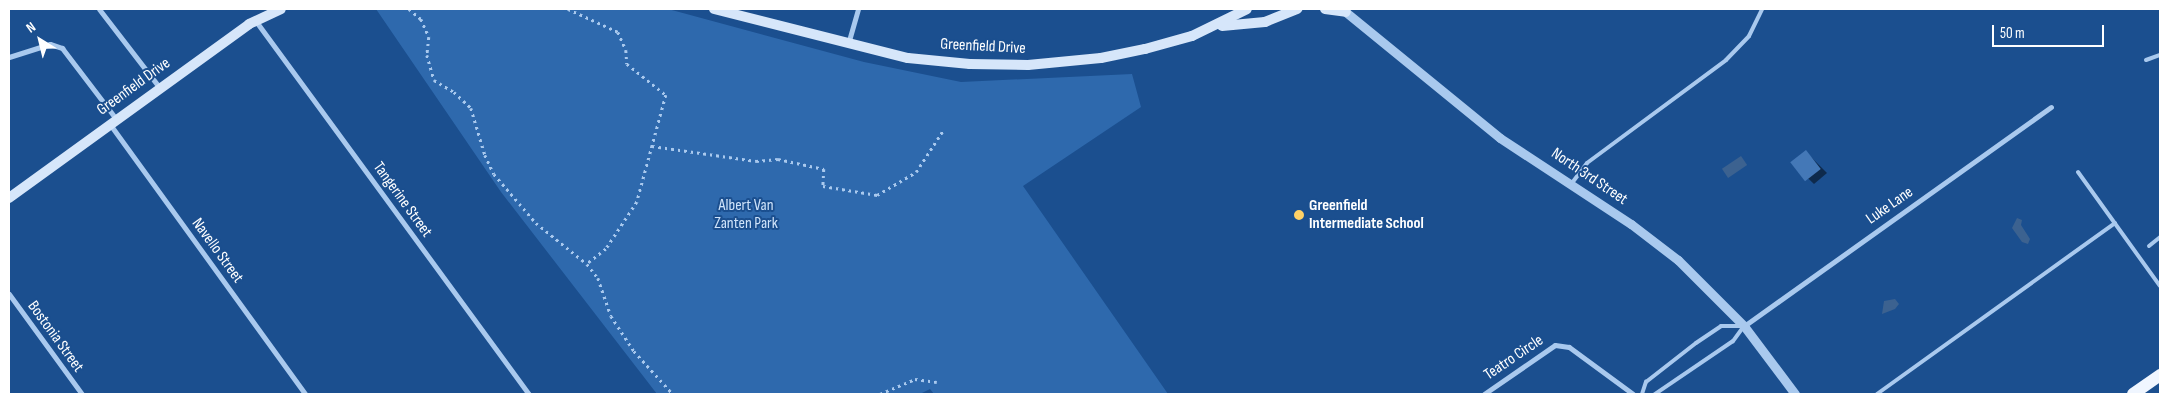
<!DOCTYPE html>
<html>
<head>
<meta charset="utf-8">
<style>
  body { margin:0 }
  #map { position:relative; width:2169px; height:403px; overflow:hidden; background:#1b4f8f; font-family:"Sofia Sans Condensed",sans-serif }
  div>[style] { position:absolute }
  .green>* { inset:0; background:#2e69ad }
  .water>* { inset:0; background:#3c6290; transform-origin:0 0 }
  .shadow>* { inset:0; background:#0007 }
  .building>* { inset:0; background:#4478b7; transform-origin:0 0 }
  .path>* { height:2.5px; margin-top:-1.25px; transform-origin:0; background:repeating-linear-gradient(90deg,#a9c9ee 0 2.5px,transparent 0 6.5px) }
  .service>* { height:4px; margin:-2px; padding:0 2px; transform-origin:2px; border-radius:2px; background:#a9c9ee }
  .minor>* { height:5px; margin:-2.5px; padding:0 2.5px; transform-origin:2.5px; border-radius:2.5px; background:#a9c9ee }
  .tertiary>* { height:9px; margin:-4.5px; padding:0 4.5px; transform-origin:4.5px; border-radius:4.5px; background:#a9c9ee }
  .secondary>* { height:10px; margin:-5px; padding:0 5px; transform-origin:5px; border-radius:5px; background:#d6e6fa }
  .primary>* { height:12px; margin:-6px; padding:0 6px; transform-origin:6px; border-radius:6px; background:#f0f6ff }
  .dots>* { width:14px; height:14px; translate:-50% -50%; box-sizing:border-box; border:2px solid #1b4f8f; border-radius:50% }
  span { translate:-50% -50%; white-space:nowrap; text-align:center; line-height:1.15; -webkit-text-stroke:4px #1b4f8f; paint-order:stroke }
  .street-label { font-size:16px; color:#fff }
  .park-label { font-size:16px; color:#cfe3fa }
  .poi-label { font-size:16px; color:#fff; font-weight:700 }
  .left { translate:0 -50%; text-align:left }
  .frame { position:absolute; inset:0; border:10px solid #fff; pointer-events:none }
  .north { position:absolute; left:15px; top:15px; width:50px; height:50px; -webkit-text-stroke:4px #1b4f8f; paint-order:stroke; rotate:324deg; font-size:14px; font-weight:700; line-height:20px; text-align:center; color:#fff }
  .north::after { content:''; display:block; margin:auto; width:18px; height:22px; background:#fff; clip-path:polygon(50% 0,100% 100%,50% 72%,0 100%) }
  .scale { position:absolute; left:1992px; top:25px; width:112px; height:22px; box-sizing:border-box; border:2px solid #fff; border-top:0; padding-left:6px; font-size:15px; line-height:18px; white-space:nowrap; color:#fff; -webkit-text-stroke:4px #1b4f8f; paint-order:stroke }
</style>
</head>
<body>
<div id="map">
  <div class="green">
    <i style="clip-path:polygon(376px 9px,668px 9px,864px 62px,961px 82px,1132px 74px,1141px 107px,1023px 186px,1168px 394px,934px 394px,930px 389px,920px 394px,657px 394px,501px 192px)"></i>
  </div>
  <div class="water">
    <i style="left:1741px;top:156px;width:11px;height:23px;rotate:56deg"></i>
    <i style="clip-path:polygon(2017px 218px,2022px 220px,2021px 225px,2030px 239px,2028px 244px,2022px 242px,2012px 228px)"></i>
    <i style="clip-path:polygon(1895px 299px,1899px 304px,1895px 309px,1882px 314px,1884px 301px)"></i>
  </div>
  <div class="shadow">
    <i style="clip-path:polygon(1806px 152px,1827px 173px,1814px 184px,1792px 163px)"></i>
  </div>
  <div class="building">
    <i style="left:1806px;top:150px;width:24px;height:20px;rotate:52deg"></i>
  </div>
  <div class="path">
    <i style="left:409px;top:9px;width:16px;rotate:40deg"></i>
    <i style="left:421px;top:19px;width:20px;rotate:66deg"></i>
    <i style="left:429px;top:37px;width:18px;rotate:96deg"></i>
    <i style="left:427px;top:55px;width:26px;rotate:74deg"></i>
    <i style="left:434px;top:80px;width:23px;rotate:31deg"></i>
    <i style="left:454px;top:92px;width:23px;rotate:43deg"></i>
    <i style="left:471px;top:108px;width:49px;rotate:73.4deg"></i>
    <i style="left:485px;top:155px;width:21px;rotate:65deg"></i>
    <i style="left:494px;top:174px;width:65px;rotate:49.4deg"></i>
    <i style="left:536px;top:223px;width:65px;rotate:38.8deg"></i>
    <i style="left:587px;top:264px;width:18px;rotate:52deg"></i>
    <i style="left:598px;top:278px;width:40px;rotate:71.1deg"></i>
    <i style="left:611px;top:316px;width:42px;rotate:56.7deg"></i>
    <i style="left:634px;top:351px;width:58px;rotate:47.8deg"></i>
    <i style="left:568px;top:9px;width:55px;rotate:24.7deg"></i>
    <i style="left:618px;top:32px;width:20px;rotate:66deg"></i>
    <i style="left:626px;top:50px;width:14px;rotate:86deg"></i>
    <i style="left:627px;top:64px;width:50px;rotate:38.5deg"></i>
    <i style="left:666px;top:95px;width:111px;rotate:105.2deg"></i>
    <i style="left:637px;top:202px;width:56px;rotate:123.4deg"></i>
    <i style="left:606px;top:249px;width:24px;rotate:142deg"></i>
    <i style="left:652px;top:146px;width:105px;rotate:8.2deg"></i>
    <i style="left:756px;top:161px;width:22px;rotate:-5deg"></i>
    <i style="left:778px;top:159px;width:47px;rotate:12.3deg"></i>
    <i style="left:824px;top:169px;width:17px;rotate:93deg"></i>
    <i style="left:823px;top:186px;width:55px;rotate:9.5deg"></i>
    <i style="left:877px;top:195px;width:45px;rotate:-30.5deg"></i>
    <i style="left:916px;top:172px;width:51px;rotate:-56.9deg"></i>
    <i style="left:880px;top:394px;width:38px;rotate:-23deg"></i>
    <i style="left:915px;top:379px;width:22px;rotate:8deg"></i>
  </div>
  <div class="service">
    <i style="left:2146px;top:60px;width:15px;rotate:-20deg"></i>
    <i style="left:2078px;top:172px;width:140px;rotate:54.3deg"></i>
    <i style="left:1572px;top:183px;width:25px;rotate:-53deg"></i>
    <i style="left:1587px;top:163px;width:173px;rotate:-36.5deg"></i>
    <i style="left:1726px;top:60px;width:33px;rotate:-46deg"></i>
    <i style="left:1749px;top:36px;width:30px;rotate:-64deg"></i>
    <i style="left:2149px;top:246px;width:14px;rotate:-39deg"></i>
    <i style="left:1642px;top:394px;width:13px;rotate:-72deg"></i>
    <i style="left:1646px;top:382px;width:63px;rotate:-38deg"></i>
    <i style="left:1696px;top:343px;width:30px;rotate:-34deg"></i>
    <i style="left:1721px;top:326px;width:23px"></i>
    <i style="left:1744px;top:326px;width:19px;rotate:126deg"></i>
    <i style="left:1733px;top:341px;width:94px;rotate:145.8deg"></i>
    <i style="left:1877px;top:394px;width:293px;rotate:-35.7deg"></i>
  </div>
  <div class="minor">
    <i style="left:99px;top:9px;width:98px;rotate:52.4deg"></i>
    <i style="left:255px;top:20px;width:464px;rotate:53.8deg"></i>
    <i style="left:848px;top:44px;width:36px;rotate:-74deg"></i>
    <i style="left:9px;top:57px;width:43px;rotate:-17.6deg"></i>
    <i style="left:50px;top:44px;width:13px;rotate:18deg"></i>
    <i style="left:62px;top:48px;width:89px;rotate:52.7deg"></i>
    <i style="left:109px;top:123px;width:334px;rotate:54.1deg"></i>
    <i style="left:9px;top:294px;width:124px;rotate:53.9deg"></i>
    <i style="left:1744px;top:326px;width:377px;rotate:-35.5deg"></i>
    <i style="left:1484px;top:394px;width:86px;rotate:-34.6deg"></i>
    <i style="left:1555px;top:345px;width:14px;rotate:8deg"></i>
    <i style="left:1569px;top:347px;width:79px;rotate:36.3deg"></i>
  </div>
  <div class="tertiary">
    <i style="left:1342px;top:9px;width:204px;rotate:39.2deg"></i>
    <i style="left:1500px;top:138px;width:157px;rotate:33.3deg"></i>
    <i style="left:1631px;top:224px;width:59px;rotate:37.5deg"></i>
    <i style="left:1678px;top:260px;width:93px;rotate:45deg"></i>
    <i style="left:1744px;top:326px;width:85px;rotate:53.1deg"></i>
  </div>
  <div class="secondary">
    <i style="left:714px;top:9px;width:200px;rotate:14.2deg"></i>
    <i style="left:908px;top:58px;width:62px;rotate:5.5deg"></i>
    <i style="left:970px;top:64px;width:58px;rotate:1deg"></i>
    <i style="left:1028px;top:65px;width:73px;rotate:-5.5deg"></i>
    <i style="left:1101px;top:58px;width:45px;rotate:-11.6deg"></i>
    <i style="left:1145px;top:49px;width:49px;rotate:-15.5deg"></i>
    <i style="left:1192px;top:36px;width:61px;rotate:-26.1deg"></i>
    <i style="left:1325px;top:9px;width:21px;rotate:8deg"></i>
    <i style="left:1222px;top:26px;width:43px;rotate:-5.3deg"></i>
    <i style="left:1265px;top:22px;width:35px;rotate:-22deg"></i>
    <i style="left:9px;top:198px;width:296px;rotate:-35.9deg"></i>
    <i style="left:249px;top:24px;width:35px;rotate:-25deg"></i>
  </div>
  <div class="primary">
    <i style="left:2133px;top:394px;width:33px;rotate:-35deg"></i>
  </div>
  <div class="dots">
    <i style="left:1299px;top:215px;background:#ffd166"></i>
  </div>
  <div class="street-label">
    <span style="left:983px;top:47px;rotate:3deg">Greenfield Drive</span>
    <span style="left:134px;top:87px;rotate:-36deg">Greenfield Drive</span>
    <span style="left:1589px;top:177px;rotate:34deg">North 3rd Street</span>
    <span style="left:402px;top:200px;rotate:54deg">Tangerine Street</span>
    <span style="left:1890px;top:206px;rotate:-35deg">Luke Lane</span>
    <span style="left:217px;top:251px;rotate:54deg">Navello Street</span>
    <span style="left:55px;top:337px;rotate:54deg">Bostonia Street</span>
    <span style="left:1514px;top:358px;rotate:-34deg">Teatro Circle</span>
  </div>
  <div class="park-label">
    <span style="left:746px;top:215px">Albert Van<br>Zanten Park</span>
  </div>
  <div class="poi-label">
    <span class="left" style="left:1309px;top:215px">Greenfield<br>Intermediate School</span>
  </div>
  <div class="frame"></div>
  <div class="north">N</div>
  <div class="scale">50 m</div>
</div>
</body>
</html>
